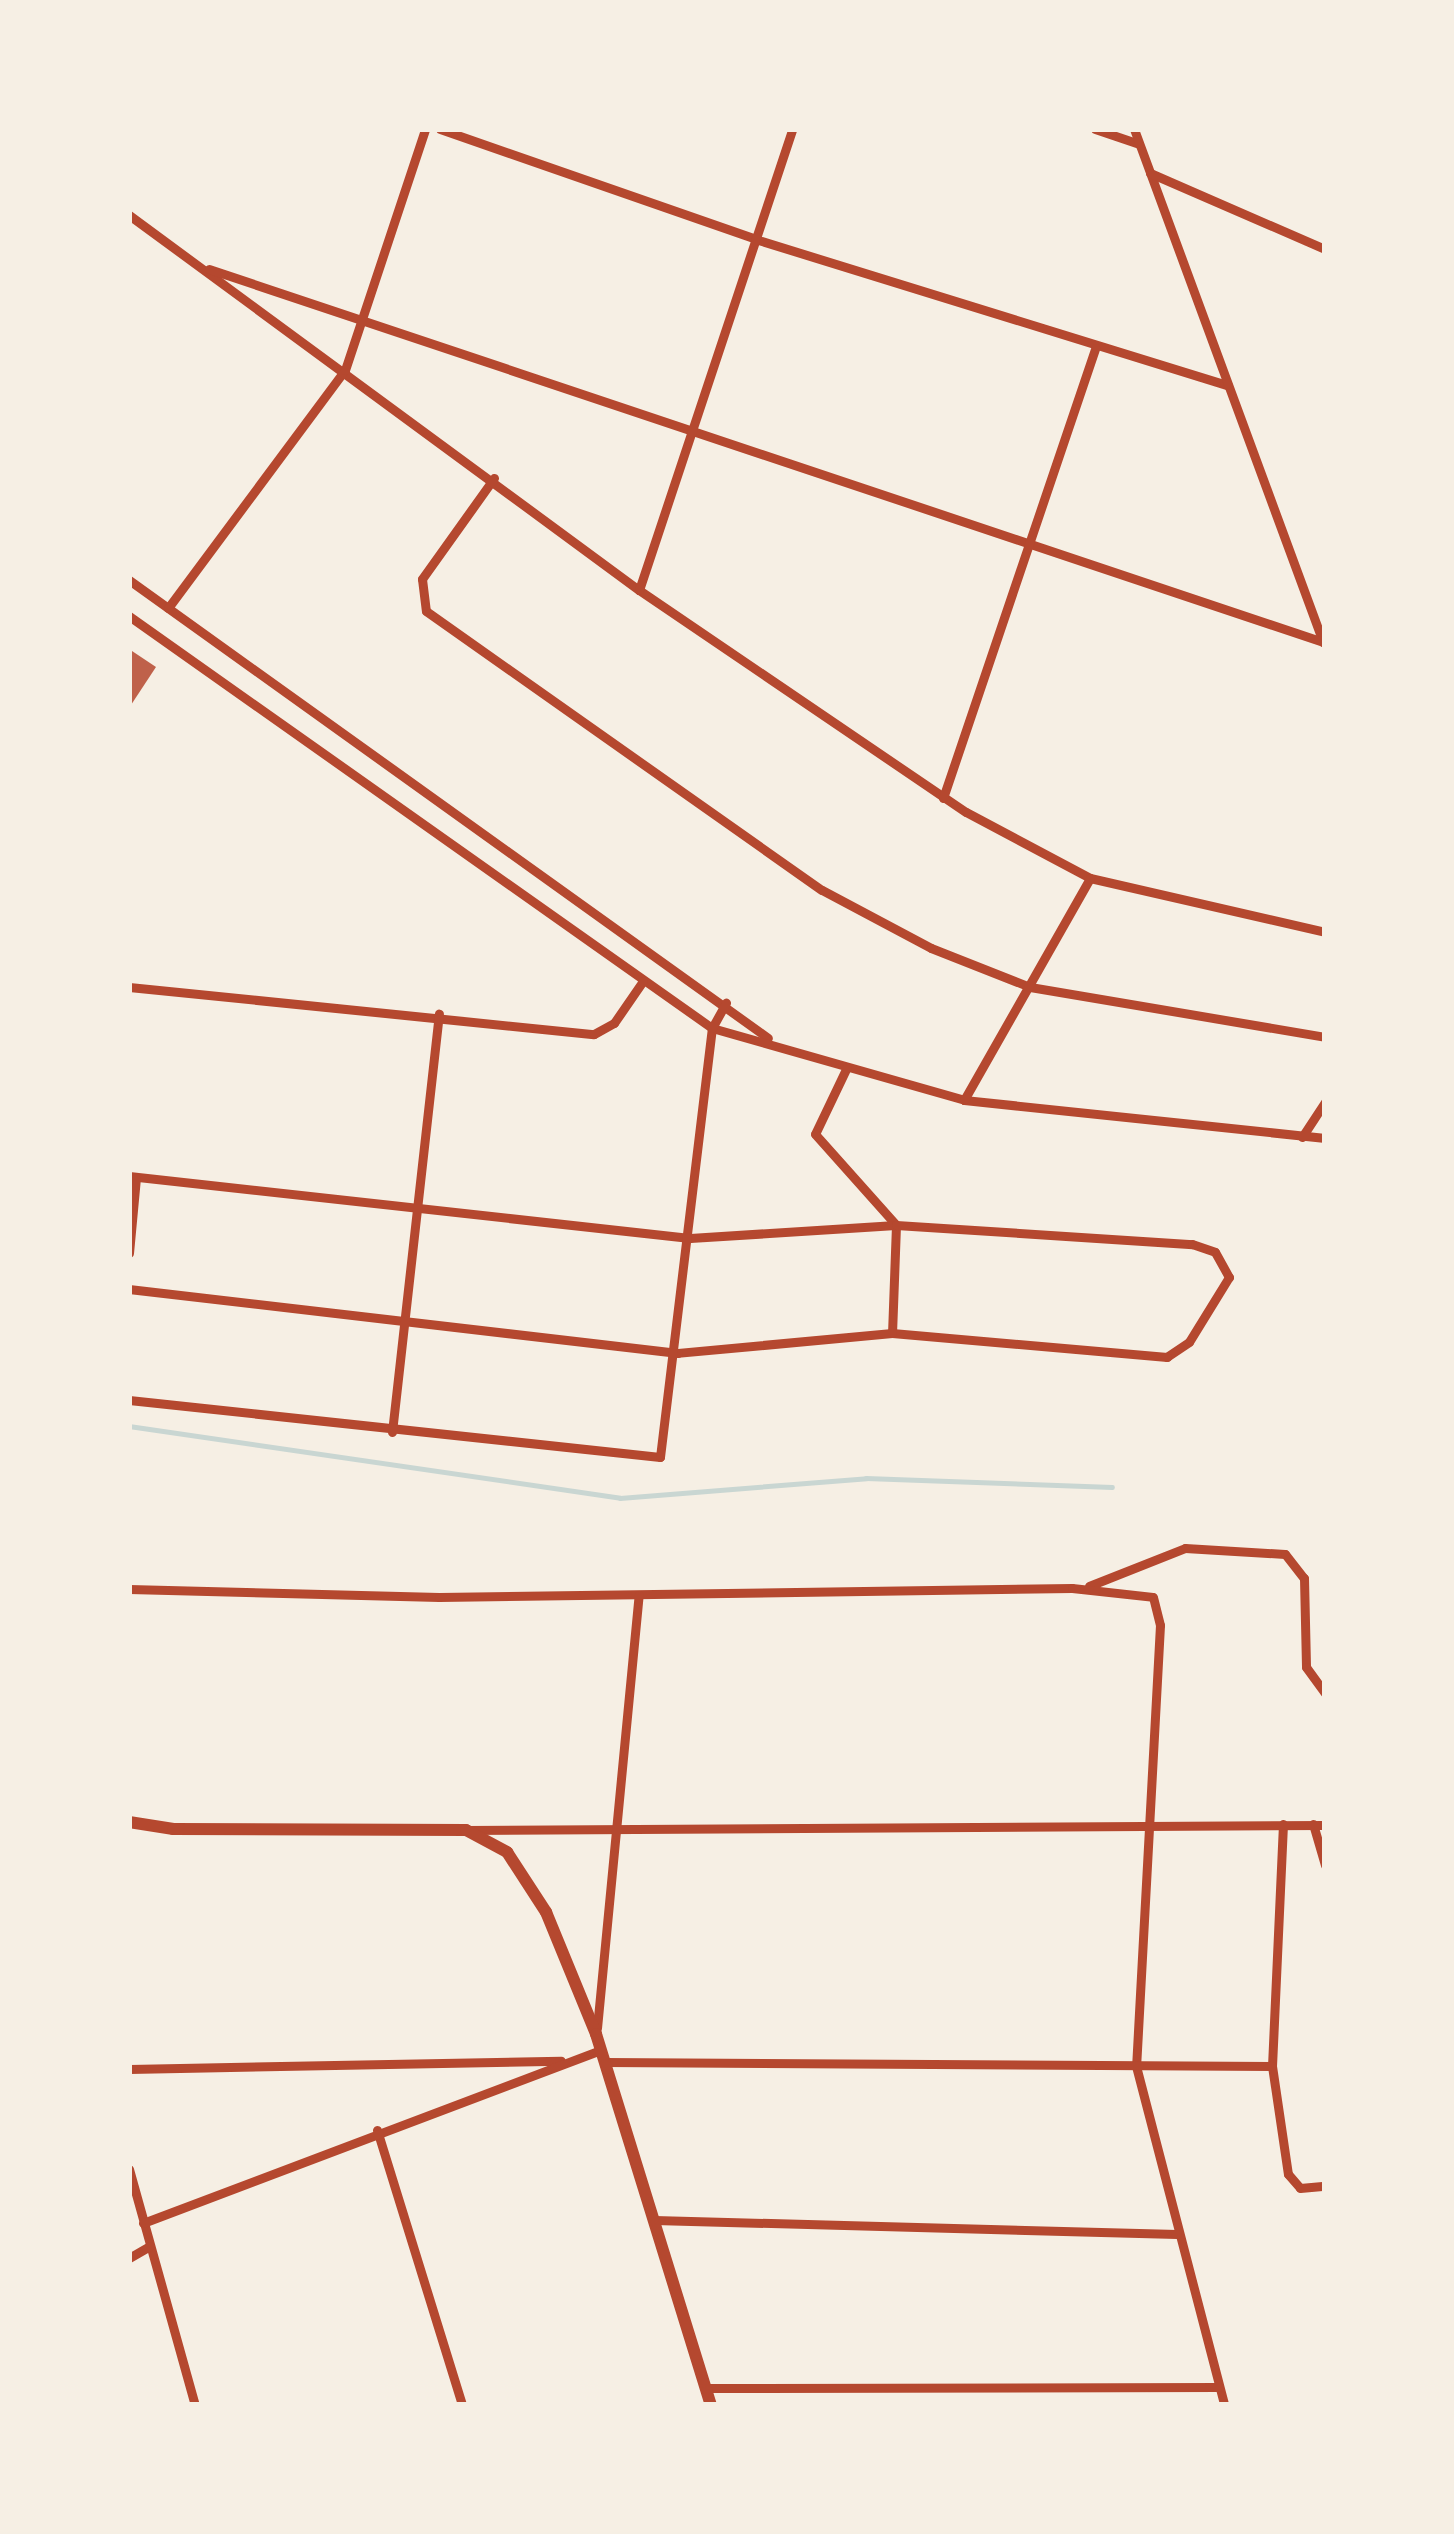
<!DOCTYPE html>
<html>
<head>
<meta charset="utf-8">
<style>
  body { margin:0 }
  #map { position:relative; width:1454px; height:2534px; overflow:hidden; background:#f6efe4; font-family:"Archivo Narrow",sans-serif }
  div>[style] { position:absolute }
  .stream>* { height:4.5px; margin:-2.25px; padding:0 2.25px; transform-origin:2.25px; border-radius:2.25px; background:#c9d6d2 }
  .building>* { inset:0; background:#bf614a }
  .minor>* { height:9px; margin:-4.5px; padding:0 4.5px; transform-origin:4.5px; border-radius:4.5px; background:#b5482f }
  .tertiary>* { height:12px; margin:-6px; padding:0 6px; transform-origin:6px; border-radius:6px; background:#b5482f }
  span { translate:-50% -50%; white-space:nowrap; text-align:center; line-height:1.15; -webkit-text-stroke:10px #f6efe4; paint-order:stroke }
  .frame { position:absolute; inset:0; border:132px solid #f6efe4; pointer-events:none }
</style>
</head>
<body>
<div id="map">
  <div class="stream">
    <i style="left:129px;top:1426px;width:496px;rotate:8.3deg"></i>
    <i style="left:620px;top:1498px;width:247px;rotate:-4.6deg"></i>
    <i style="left:866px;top:1478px;width:246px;rotate:2.1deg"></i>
  </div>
  <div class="building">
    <i style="clip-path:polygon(129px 649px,156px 667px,129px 708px)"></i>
  </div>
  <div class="minor">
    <i style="left:440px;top:129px;width:334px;rotate:19.2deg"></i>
    <i style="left:755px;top:239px;width:495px;rotate:17.2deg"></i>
    <i style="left:1095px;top:129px;width:46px;rotate:18.8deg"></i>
    <i style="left:1134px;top:129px;width:547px;rotate:69.78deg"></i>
    <i style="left:1150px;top:173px;width:191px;rotate:23.5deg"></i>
    <i style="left:129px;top:215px;width:633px;rotate:36.33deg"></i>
    <i style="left:639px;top:590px;width:395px;rotate:34.2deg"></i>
    <i style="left:966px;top:812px;width:140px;rotate:28deg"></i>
    <i style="left:1090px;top:878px;width:241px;rotate:12.9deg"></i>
    <i style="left:209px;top:269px;width:1175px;rotate:18.51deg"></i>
    <i style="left:494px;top:478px;width:124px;rotate:125.5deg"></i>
    <i style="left:422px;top:579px;width:32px;rotate:83deg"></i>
    <i style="left:426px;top:611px;width:484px;rotate:35.2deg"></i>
    <i style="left:822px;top:890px;width:123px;rotate:28deg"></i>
    <i style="left:931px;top:948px;width:106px;rotate:21.5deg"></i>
    <i style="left:1030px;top:987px;width:299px;rotate:9.6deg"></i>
    <i style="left:129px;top:580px;width:786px;rotate:35.63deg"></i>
    <i style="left:639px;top:590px;width:486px;rotate:-71.6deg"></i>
    <i style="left:168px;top:608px;width:297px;rotate:-53.4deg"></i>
    <i style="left:345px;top:370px;width:254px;rotate:-71.6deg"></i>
    <i style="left:129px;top:616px;width:714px;rotate:35.25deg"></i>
    <i style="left:712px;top:1028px;width:262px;rotate:15.9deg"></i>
    <i style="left:964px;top:1100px;width:363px;rotate:6deg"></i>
    <i style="left:943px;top:798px;width:475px;rotate:-71.3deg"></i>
    <i style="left:129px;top:987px;width:467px;rotate:5.8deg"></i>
    <i style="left:594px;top:1034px;width:23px;rotate:-29deg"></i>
    <i style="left:614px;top:1023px;width:51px;rotate:-55.4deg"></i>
    <i style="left:847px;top:1067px;width:74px;rotate:115.5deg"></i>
    <i style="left:815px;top:1134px;width:122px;rotate:48.3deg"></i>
    <i style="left:896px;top:1225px;width:108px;rotate:92.1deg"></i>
    <i style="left:964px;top:1100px;width:255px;rotate:-60.4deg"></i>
    <i style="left:1302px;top:1137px;width:42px;rotate:-56.7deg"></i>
    <i style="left:129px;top:1176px;width:564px;rotate:6.31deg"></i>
    <i style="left:690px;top:1238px;width:206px;rotate:-3.6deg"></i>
    <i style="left:896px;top:1225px;width:297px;rotate:3.7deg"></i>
    <i style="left:1192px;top:1244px;width:24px;rotate:19deg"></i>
    <i style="left:1215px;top:1252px;width:29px;rotate:61deg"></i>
    <i style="left:1229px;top:1277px;width:76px;rotate:121.6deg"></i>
    <i style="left:1189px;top:1342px;width:27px;rotate:146deg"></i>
    <i style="left:1167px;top:1357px;width:276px;rotate:-175deg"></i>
    <i style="left:892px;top:1333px;width:215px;rotate:174.7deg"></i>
    <i style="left:678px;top:1353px;width:553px;rotate:-173.35deg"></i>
    <i style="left:129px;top:1253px;width:76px;rotate:-84.7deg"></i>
    <i style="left:129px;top:1400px;width:534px;rotate:6.13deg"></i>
    <i style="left:660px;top:1457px;width:432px;rotate:-83.1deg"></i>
    <i style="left:712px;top:1028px;width:29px;rotate:-61deg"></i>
    <i style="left:392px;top:1432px;width:421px;rotate:-83.6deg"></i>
    <i style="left:1089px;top:1586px;width:103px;rotate:-21.6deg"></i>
    <i style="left:1185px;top:1548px;width:100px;rotate:3.4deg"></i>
    <i style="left:1285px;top:1554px;width:31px;rotate:52deg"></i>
    <i style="left:1304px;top:1578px;width:89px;rotate:88.7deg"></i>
    <i style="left:1306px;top:1667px;width:32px;rotate:54deg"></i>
    <i style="left:129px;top:1589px;width:310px;rotate:1.5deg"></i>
    <i style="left:439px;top:1597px;width:633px;rotate:-0.81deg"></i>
    <i style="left:1072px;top:1588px;width:81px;rotate:6.3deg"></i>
    <i style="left:1153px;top:1597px;width:29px;rotate:76deg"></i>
    <i style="left:1160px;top:1625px;width:442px;rotate:93.1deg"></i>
    <i style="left:1136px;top:2066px;width:350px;rotate:75.4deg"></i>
    <i style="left:1283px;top:1824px;width:242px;rotate:92.6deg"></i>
    <i style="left:1272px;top:2066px;width:109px;rotate:81.6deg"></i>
    <i style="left:1288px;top:2174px;width:18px;rotate:49deg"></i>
    <i style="left:1300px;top:2188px;width:25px;rotate:-5deg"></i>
    <i style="left:1313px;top:1824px;width:43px;rotate:73.7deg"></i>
    <i style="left:466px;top:1830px;width:859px;rotate:-0.33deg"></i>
    <i style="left:597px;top:2028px;width:435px;rotate:-84.5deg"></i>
    <i style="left:605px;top:2062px;width:667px;rotate:0.34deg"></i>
    <i style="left:129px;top:2069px;width:432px;rotate:-1.1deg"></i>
    <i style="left:377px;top:2130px;width:288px;rotate:72.8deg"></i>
    <i style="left:129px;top:2169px;width:245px;rotate:74.4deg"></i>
    <i style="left:654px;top:2220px;width:523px;rotate:1.53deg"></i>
    <i style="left:143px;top:2223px;width:490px;rotate:-20.7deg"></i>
    <i style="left:129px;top:2258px;width:24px;rotate:-30deg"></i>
    <i style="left:706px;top:2388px;width:513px;rotate:-0.11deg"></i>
  </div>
  <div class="tertiary">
    <i style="left:129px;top:1822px;width:45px;rotate:9deg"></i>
    <i style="left:173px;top:1829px;width:293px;rotate:0.2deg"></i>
    <i style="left:466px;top:1830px;width:47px;rotate:28.2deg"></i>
    <i style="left:507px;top:1852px;width:72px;rotate:57deg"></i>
    <i style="left:546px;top:1912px;width:132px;rotate:67.7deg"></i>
    <i style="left:596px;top:2034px;width:388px;rotate:72.8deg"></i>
  </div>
  <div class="frame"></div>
</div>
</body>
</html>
